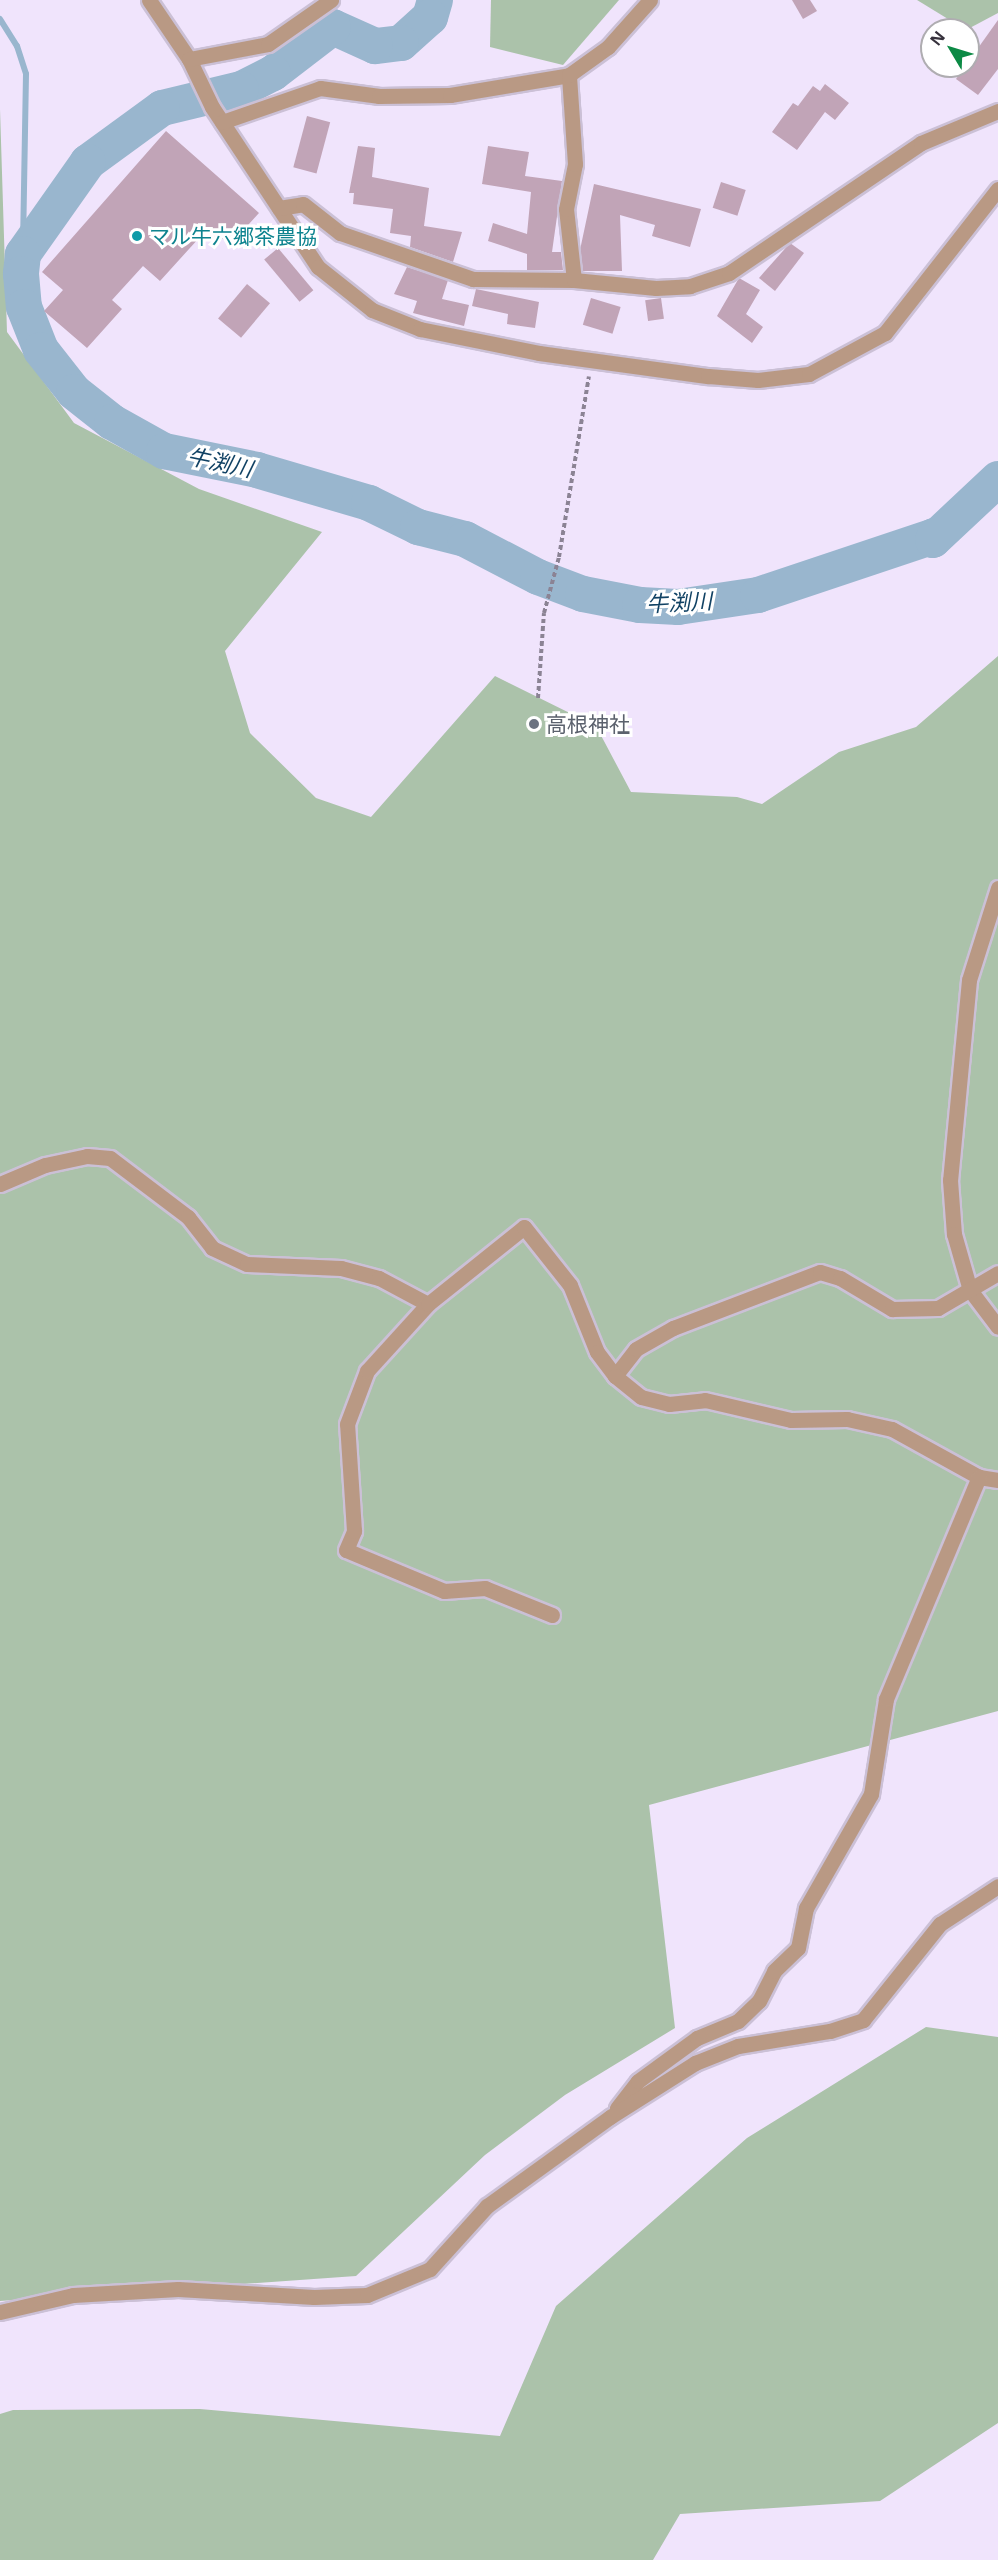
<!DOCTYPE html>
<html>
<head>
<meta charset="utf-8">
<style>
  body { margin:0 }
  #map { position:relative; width:998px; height:2560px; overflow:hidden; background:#f0e4fc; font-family:"Noto Sans","Noto Sans JP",sans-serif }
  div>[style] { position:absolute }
  .green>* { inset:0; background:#abc2aa }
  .stream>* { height:6px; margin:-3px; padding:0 3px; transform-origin:3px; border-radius:3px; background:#99b6ce }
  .river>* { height:36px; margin:-18px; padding:0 18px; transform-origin:18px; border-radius:18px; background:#99b6ce }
  .building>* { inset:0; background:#c1a4b7; transform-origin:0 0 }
  .path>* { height:4px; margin-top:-2px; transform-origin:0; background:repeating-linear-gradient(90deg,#8b8394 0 4.5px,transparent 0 7.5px) }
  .roads { filter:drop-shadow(2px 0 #cbc0d6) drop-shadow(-2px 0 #cbc0d6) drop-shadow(0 2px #cbc0d6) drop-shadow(0 -2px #cbc0d6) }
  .minor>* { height:15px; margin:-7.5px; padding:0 7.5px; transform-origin:7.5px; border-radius:7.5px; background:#b99984 }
  .dots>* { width:16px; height:16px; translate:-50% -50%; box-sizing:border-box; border:3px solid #fff; border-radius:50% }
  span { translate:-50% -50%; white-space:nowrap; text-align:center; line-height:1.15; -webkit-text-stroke:6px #fff; paint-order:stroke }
  .culture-label { font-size:21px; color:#0d838f }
  .left { translate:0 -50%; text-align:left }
  .worship-label { font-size:21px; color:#5b616d }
  .water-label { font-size:22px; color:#114264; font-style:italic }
  .north { position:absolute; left:920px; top:18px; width:60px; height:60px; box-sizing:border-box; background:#fff; border:2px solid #afadb1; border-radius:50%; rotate:308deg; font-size:16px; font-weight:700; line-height:24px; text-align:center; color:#37323d }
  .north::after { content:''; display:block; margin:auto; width:21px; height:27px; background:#0c8a45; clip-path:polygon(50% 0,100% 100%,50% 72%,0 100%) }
</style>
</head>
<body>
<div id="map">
  <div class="green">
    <i style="clip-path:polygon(491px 0,619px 0,563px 65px,490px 47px)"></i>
    <i style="clip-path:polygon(917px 0,998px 0,998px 13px,966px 30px)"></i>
    <i style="clip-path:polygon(0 109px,7px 332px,74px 423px,199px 489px,322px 532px,225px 651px,250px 733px,316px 798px,371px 817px,495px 676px,596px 726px,631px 792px,737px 797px,762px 804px,839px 752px,916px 727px,998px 656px,998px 1711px,649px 1805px,675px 2028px,565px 2095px,485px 2155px,356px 2276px,0 2301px)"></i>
    <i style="clip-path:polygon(926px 2027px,998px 2037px,998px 2423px,880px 2501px,680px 2514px,653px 2560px,0 2560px,0 2414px,13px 2410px,200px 2409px,500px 2436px,556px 2306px,747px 2138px)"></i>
  </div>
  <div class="stream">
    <i style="left:0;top:19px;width:32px;rotate:58deg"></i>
    <i style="left:17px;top:46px;width:29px;rotate:72deg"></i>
    <i style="left:26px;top:74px;width:180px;rotate:91deg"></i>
  </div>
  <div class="river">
    <i style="left:435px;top:0;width:18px;rotate:106deg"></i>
    <i style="left:430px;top:17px;width:39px;rotate:138deg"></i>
    <i style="left:401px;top:43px;width:26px;rotate:173deg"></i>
    <i style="left:375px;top:46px;width:46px;rotate:-155.7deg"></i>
    <i style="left:333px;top:27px;width:76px;rotate:142.5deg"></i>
    <i style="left:273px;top:73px;width:36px;rotate:153deg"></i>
    <i style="left:241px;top:89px;width:81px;rotate:166.5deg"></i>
    <i style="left:162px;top:108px;width:92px;rotate:143.9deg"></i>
    <i style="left:88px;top:162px;width:113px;rotate:125.2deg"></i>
    <i style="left:23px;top:254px;width:20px;rotate:96deg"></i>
    <i style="left:21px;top:274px;width:33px;rotate:85deg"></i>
    <i style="left:24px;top:307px;width:46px;rotate:68.4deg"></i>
    <i style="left:41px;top:350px;width:53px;rotate:51.8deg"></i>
    <i style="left:74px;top:392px;width:48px;rotate:38.3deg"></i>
    <i style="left:112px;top:422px;width:60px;rotate:29.1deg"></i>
    <i style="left:164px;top:451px;width:95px;rotate:11.5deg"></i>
    <i style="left:257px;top:470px;width:117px;rotate:16.4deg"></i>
    <i style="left:369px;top:503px;width:55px;rotate:26.1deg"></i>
    <i style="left:418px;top:527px;width:49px;rotate:14.3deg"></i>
    <i style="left:465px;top:539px;width:82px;rotate:27.5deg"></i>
    <i style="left:538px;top:577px;width:48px;rotate:20.7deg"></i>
    <i style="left:583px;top:594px;width:58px;rotate:10.9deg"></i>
    <i style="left:640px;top:605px;width:38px;rotate:3deg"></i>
    <i style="left:678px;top:607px;width:81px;rotate:-8.5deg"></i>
    <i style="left:758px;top:595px;width:186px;rotate:-18.5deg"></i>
    <i style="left:934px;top:536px;width:4px;rotate:104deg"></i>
    <i style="left:933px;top:540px;width:89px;rotate:-43.2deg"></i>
  </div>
  <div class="building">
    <i style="clip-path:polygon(792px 0,810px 0,817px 11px,803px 19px)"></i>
    <i style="clip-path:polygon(998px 20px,998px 69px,978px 95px,956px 79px)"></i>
    <i style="clip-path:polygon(825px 84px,849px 103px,835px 120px,825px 112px,797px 150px,772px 132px,793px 103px,798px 106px,813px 86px,820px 91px)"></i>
    <i style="left:307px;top:116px;width:24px;height:53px;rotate:15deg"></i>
    <i style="clip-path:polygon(166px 131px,259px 213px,230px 245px,209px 227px,160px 281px,143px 266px,112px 300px,122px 309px,87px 348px,44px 311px,63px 290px,42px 272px)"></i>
    <i style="clip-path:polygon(358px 146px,375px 148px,372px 177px,429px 188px,424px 226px,462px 232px,453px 262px,410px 247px,411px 236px,390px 233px,393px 209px,353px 204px,354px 193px,349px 193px)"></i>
    <i style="clip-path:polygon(488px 146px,529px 152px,525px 176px,562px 181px,552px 252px,561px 252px,563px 270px,527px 270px,527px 254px,488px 241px,493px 223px,527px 234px,531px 192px,482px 184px)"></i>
    <i style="left:721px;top:182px;width:26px;height:27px;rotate:18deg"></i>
    <i style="clip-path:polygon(594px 184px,701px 209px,690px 247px,652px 236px,655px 225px,620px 215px,622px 271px,583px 271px,580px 250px)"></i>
    <i style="clip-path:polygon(790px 243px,804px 253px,775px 291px,759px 278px)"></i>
    <i style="left:278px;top:248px;width:55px;height:18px;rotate:50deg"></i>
    <i style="clip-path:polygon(407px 267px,448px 280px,442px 299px,469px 305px,464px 326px,413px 313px,417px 301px,394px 294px)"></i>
    <i style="clip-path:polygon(739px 278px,760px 290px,746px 314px,763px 327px,752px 343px,717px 316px)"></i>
    <i style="left:247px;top:284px;width:30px;height:45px;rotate:40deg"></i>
    <i style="clip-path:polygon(476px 289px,539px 302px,535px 328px,507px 324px,508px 314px,472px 306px)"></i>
    <i style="left:591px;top:298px;width:31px;height:28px;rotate:17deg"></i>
    <i style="left:661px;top:298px;width:21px;height:16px;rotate:82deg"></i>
  </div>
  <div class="path">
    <i style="left:538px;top:698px;width:85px;rotate:-86deg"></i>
    <i style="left:544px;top:613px;width:58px;rotate:-75deg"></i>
    <i style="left:559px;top:557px;width:183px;rotate:-80.6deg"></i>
  </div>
  <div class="roads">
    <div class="minor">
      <i style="left:149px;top:0;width:71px;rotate:55.9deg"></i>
      <i style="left:189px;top:59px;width:53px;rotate:64.4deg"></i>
      <i style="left:212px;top:107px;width:192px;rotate:56.5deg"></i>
      <i style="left:318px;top:267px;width:69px;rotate:38.5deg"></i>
      <i style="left:372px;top:310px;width:52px;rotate:21.6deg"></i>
      <i style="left:420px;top:329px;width:121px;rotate:11.4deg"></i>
      <i style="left:539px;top:353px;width:171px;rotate:7.8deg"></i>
      <i style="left:708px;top:376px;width:50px;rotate:4.6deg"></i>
      <i style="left:758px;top:380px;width:51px;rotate:-6.7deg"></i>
      <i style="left:809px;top:374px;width:86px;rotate:-28.3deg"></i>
      <i style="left:885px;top:333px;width:183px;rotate:-51.9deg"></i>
      <i style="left:189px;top:59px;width:80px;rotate:-10.8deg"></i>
      <i style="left:268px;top:44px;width:77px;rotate:-34.9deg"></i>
      <i style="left:222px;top:122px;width:104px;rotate:-19.1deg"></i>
      <i style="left:320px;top:88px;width:60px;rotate:7.7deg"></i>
      <i style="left:379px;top:96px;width:71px;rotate:-0.8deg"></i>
      <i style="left:450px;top:95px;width:121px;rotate:-9.5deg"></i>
      <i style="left:279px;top:208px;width:24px;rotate:-9deg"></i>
      <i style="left:303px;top:204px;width:47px;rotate:38.1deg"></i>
      <i style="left:340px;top:233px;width:141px;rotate:19.1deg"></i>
      <i style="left:473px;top:279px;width:101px;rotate:0.6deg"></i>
      <i style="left:574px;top:280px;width:82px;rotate:5.6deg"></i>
      <i style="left:656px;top:288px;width:34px;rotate:-3deg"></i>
      <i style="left:690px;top:286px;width:41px;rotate:-18.4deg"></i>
      <i style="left:729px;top:273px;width:232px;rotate:-34.1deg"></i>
      <i style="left:921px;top:143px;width:83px;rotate:-22.6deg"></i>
      <i style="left:574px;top:280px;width:71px;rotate:-96.4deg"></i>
      <i style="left:566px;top:209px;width:46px;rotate:-78.7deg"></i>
      <i style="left:575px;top:164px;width:89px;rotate:-93.9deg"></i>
      <i style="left:569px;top:75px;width:48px;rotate:-35.7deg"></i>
      <i style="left:608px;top:47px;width:63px;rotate:-48.2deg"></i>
      <i style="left:998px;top:888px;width:96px;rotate:107.5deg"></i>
      <i style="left:969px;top:980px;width:201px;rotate:95.4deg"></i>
      <i style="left:950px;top:1180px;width:54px;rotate:85.8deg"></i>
      <i style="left:954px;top:1234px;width:58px;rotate:74.1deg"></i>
      <i style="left:970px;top:1290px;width:46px;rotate:52.9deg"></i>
      <i style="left:0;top:1184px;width:49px;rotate:-22.9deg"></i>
      <i style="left:45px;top:1165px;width:43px;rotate:-12.1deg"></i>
      <i style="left:87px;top:1156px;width:23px;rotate:5deg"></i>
      <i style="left:110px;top:1158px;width:98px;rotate:37.1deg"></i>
      <i style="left:188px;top:1217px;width:39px;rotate:52deg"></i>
      <i style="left:212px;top:1248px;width:38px;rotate:25deg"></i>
      <i style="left:247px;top:1264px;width:94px;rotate:2.4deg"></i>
      <i style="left:341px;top:1268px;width:39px;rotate:15deg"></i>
      <i style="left:379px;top:1278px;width:55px;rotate:28deg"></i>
      <i style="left:615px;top:1376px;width:34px;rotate:-52deg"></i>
      <i style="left:636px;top:1349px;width:43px;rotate:-29.6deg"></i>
      <i style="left:673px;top:1328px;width:157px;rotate:-20.9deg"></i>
      <i style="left:820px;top:1272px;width:21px;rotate:17deg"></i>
      <i style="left:840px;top:1278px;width:61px;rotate:30.8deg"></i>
      <i style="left:892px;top:1309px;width:46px;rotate:-1.2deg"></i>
      <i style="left:938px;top:1308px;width:69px;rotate:-30.3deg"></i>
      <i style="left:552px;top:1615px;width:72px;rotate:-158.1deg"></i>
      <i style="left:485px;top:1588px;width:41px;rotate:175.8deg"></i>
      <i style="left:444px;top:1591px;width:106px;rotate:-157.3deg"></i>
      <i style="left:346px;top:1550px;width:21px;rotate:-67deg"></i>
      <i style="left:354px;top:1531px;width:107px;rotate:-93.7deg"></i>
      <i style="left:347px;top:1424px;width:57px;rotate:-69.3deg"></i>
      <i style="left:367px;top:1371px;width:91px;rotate:-47.7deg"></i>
      <i style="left:428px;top:1304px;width:123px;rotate:-38.7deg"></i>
      <i style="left:524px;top:1227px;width:74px;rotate:51.6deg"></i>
      <i style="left:570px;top:1285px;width:72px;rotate:68.1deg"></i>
      <i style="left:597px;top:1352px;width:30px;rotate:53deg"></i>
      <i style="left:615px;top:1376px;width:33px;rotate:39deg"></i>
      <i style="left:641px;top:1397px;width:29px;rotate:14deg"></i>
      <i style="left:669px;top:1404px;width:36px;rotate:-6deg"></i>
      <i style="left:705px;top:1400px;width:88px;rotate:13.1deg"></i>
      <i style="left:791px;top:1420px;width:56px;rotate:-1deg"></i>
      <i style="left:847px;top:1419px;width:46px;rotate:12.5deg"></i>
      <i style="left:892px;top:1429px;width:99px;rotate:28.9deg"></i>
      <i style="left:979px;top:1477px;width:19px;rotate:9deg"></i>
      <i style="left:617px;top:2108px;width:34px;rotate:-52deg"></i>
      <i style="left:638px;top:2081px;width:73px;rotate:-36.1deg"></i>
      <i style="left:697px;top:2038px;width:44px;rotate:-22.5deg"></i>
      <i style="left:738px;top:2021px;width:29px;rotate:-44deg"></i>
      <i style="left:759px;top:2001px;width:34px;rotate:-63deg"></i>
      <i style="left:774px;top:1971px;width:33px;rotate:-44deg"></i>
      <i style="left:798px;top:1948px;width:41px;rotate:-78.7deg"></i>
      <i style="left:806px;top:1908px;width:131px;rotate:-60.3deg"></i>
      <i style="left:871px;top:1794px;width:96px;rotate:-81deg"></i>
      <i style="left:886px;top:1699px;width:241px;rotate:-67.3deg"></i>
      <i style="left:0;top:2312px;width:75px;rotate:-13.1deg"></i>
      <i style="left:73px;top:2295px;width:105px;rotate:-3.3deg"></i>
      <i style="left:178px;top:2289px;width:136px;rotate:3.4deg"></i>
      <i style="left:314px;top:2297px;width:53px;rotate:-2.2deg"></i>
      <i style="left:367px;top:2295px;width:68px;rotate:-22.4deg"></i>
      <i style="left:430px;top:2269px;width:85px;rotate:-47.9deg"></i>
      <i style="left:487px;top:2206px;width:152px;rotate:-35.9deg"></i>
      <i style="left:610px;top:2117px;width:101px;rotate:-32.4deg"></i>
      <i style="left:695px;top:2063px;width:46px;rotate:-21.6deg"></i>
      <i style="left:738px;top:2046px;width:93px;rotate:-9.3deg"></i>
      <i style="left:830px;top:2031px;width:35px;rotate:-18deg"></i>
      <i style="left:863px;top:2020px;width:123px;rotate:-51.3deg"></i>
      <i style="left:940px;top:1924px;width:69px;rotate:-33.2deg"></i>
    </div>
  </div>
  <div class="dots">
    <i style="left:137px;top:236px;background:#0f9aa8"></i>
    <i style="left:534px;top:724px;background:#6b7280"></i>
  </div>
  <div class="culture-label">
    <span class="left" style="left:149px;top:236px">マル牛六郷茶農協</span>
  </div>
  <div class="worship-label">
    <span class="left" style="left:546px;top:724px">高根神社</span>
  </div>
  <div class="water-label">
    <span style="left:220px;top:462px;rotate:12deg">牛渕川</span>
    <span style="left:679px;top:602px;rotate:-3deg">牛渕川</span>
  </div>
  <div class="north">N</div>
</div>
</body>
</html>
